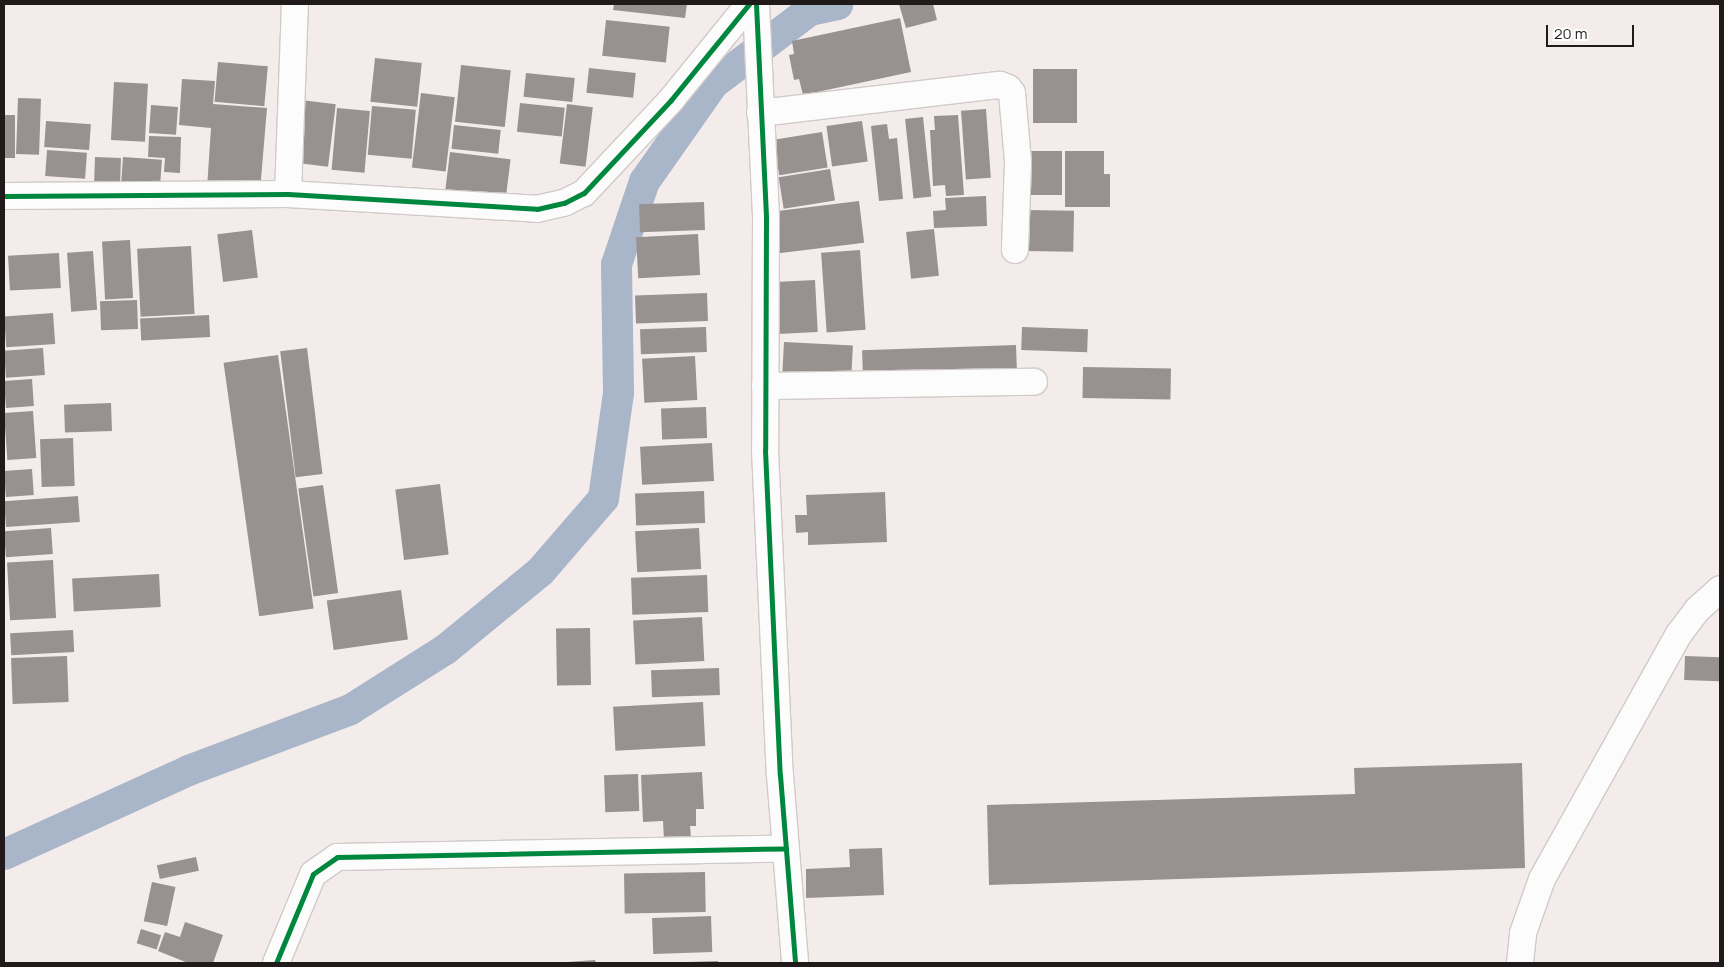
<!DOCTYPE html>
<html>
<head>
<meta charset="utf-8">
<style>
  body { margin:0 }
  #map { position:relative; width:1724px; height:967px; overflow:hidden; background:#f4eceb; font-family:Manrope,sans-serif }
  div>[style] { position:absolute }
  .canal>* { height:31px; margin:-15.5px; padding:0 15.5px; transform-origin:15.5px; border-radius:15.5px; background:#a9b5c9 }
  .building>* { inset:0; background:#979190; transform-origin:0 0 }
  .roads { filter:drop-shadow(1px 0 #d0cac9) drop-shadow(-1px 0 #d0cac9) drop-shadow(0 1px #d0cac9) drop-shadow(0 -1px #d0cac9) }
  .street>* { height:26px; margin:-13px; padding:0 13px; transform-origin:13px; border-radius:13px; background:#fdfcfc }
  .cycleway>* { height:5px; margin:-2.5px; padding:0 2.5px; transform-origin:2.5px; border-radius:2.5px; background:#00873e }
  span { translate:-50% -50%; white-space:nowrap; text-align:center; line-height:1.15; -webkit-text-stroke:5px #fff; paint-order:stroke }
  .frame { position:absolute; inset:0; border:5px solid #201a1a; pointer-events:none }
  .scale { position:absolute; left:1546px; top:25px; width:88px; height:22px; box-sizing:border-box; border:2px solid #201a1a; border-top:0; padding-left:6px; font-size:15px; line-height:18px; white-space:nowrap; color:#201a1a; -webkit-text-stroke:4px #fff; paint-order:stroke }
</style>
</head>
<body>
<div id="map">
  <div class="canal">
    <i style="left:4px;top:854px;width:202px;rotate:-24.5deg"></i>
    <i style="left:188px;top:770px;width:173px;rotate:-20.6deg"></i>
    <i style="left:350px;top:709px;width:112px;rotate:-32.3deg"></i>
    <i style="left:445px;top:649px;width:123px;rotate:-39.4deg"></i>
    <i style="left:540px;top:571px;width:96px;rotate:-49.2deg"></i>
    <i style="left:603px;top:498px;width:107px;rotate:-81.9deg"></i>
    <i style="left:618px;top:392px;width:128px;rotate:-90.9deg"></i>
    <i style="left:616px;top:264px;width:88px;rotate:-71.4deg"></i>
    <i style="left:644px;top:181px;width:120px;rotate:-54.9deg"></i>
    <i style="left:713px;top:83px;width:121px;rotate:-37.2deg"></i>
    <i style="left:809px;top:10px;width:29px;rotate:-12deg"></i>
  </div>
  <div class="building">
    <i style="clip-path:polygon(614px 4px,687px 4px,685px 18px,613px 10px)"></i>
    <i style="clip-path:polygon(899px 4px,933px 4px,937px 20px,906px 28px)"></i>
    <i style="clip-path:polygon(900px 18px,911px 72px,803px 95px,799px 79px,794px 80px,789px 55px,794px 54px,792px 41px)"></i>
    <i style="left:606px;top:20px;width:64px;height:36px;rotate:6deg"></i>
    <i style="left:375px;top:58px;width:47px;height:44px;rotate:6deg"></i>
    <i style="left:218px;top:62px;width:50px;height:40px;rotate:5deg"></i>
    <i style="left:461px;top:65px;width:50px;height:57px;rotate:6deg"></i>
    <i style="left:589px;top:68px;width:47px;height:25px;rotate:6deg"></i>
    <i style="left:1033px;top:69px;width:44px;height:54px"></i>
    <i style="left:526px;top:73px;width:49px;height:24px;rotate:6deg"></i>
    <i style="clip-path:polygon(182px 79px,215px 81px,213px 104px,267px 108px,260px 191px,207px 188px,211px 128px,179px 125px)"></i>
    <i style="left:114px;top:82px;width:34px;height:58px;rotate:3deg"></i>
    <i style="left:421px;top:93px;width:34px;height:75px;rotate:7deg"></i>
    <i style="left:18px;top:98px;width:23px;height:56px;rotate:2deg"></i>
    <i style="left:301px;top:100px;width:35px;height:63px;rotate:7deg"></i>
    <i style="left:520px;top:103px;width:45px;height:29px;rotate:6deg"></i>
    <i style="left:567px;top:104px;width:26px;height:60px;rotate:7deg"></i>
    <i style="left:151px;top:105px;width:27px;height:28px;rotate:4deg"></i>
    <i style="left:372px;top:106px;width:44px;height:49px;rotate:5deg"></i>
    <i style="left:337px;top:108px;width:33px;height:62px;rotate:5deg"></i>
    <i style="left:986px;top:109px;width:69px;height:25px;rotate:86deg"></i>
    <i style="left:4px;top:115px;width:11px;height:43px"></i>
    <i style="clip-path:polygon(958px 115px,964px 195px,946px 196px,945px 185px,933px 186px,930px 130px,935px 130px,934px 116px)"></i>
    <i style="left:923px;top:117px;width:80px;height:18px;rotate:84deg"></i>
    <i style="left:46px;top:121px;width:45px;height:26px;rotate:4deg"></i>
    <i style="left:862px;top:121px;width:41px;height:36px;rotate:82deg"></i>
    <i style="clip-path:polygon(887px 124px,889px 139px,897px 138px,903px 199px,879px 201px,871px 126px)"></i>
    <i style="left:454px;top:125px;width:47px;height:24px;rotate:6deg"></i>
    <i style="left:822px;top:132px;width:36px;height:49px;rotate:81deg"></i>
    <i style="clip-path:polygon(149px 136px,181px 137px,180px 173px,164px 172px,165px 158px,148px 157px)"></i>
    <i style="left:47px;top:150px;width:40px;height:26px;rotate:4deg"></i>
    <i style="left:1026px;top:151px;width:36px;height:44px"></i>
    <i style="clip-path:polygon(1065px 151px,1104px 151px,1104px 174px,1110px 174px,1110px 207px,1065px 207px)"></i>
    <i style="left:450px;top:152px;width:61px;height:42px;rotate:7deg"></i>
    <i style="left:95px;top:157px;width:26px;height:29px;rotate:2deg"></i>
    <i style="left:123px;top:157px;width:39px;height:26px;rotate:4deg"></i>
    <i style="left:830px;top:169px;width:32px;height:52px;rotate:81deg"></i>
    <i style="clip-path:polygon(986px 196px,987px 226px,934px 228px,933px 211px,946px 210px,945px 198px)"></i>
    <i style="left:859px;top:201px;width:42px;height:86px;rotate:83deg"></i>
    <i style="left:704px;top:202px;width:28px;height:65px;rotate:88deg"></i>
    <i style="left:1025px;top:210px;width:49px;height:41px;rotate:1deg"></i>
    <i style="left:934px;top:229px;width:47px;height:28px;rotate:84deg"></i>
    <i style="left:252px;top:230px;width:48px;height:35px;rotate:83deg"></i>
    <i style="left:698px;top:234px;width:41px;height:62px;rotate:87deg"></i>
    <i style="left:130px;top:240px;width:58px;height:28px;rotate:87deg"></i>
    <i style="left:191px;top:246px;width:68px;height:54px;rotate:87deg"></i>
    <i style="left:860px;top:250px;width:80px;height:39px;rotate:86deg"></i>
    <i style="left:93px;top:251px;width:59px;height:26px;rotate:86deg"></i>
    <i style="left:59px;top:253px;width:35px;height:51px;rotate:87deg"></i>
    <i style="left:815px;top:280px;width:52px;height:45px;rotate:87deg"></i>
    <i style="left:707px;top:293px;width:28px;height:72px;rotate:88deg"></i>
    <i style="left:137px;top:300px;width:29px;height:37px;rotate:88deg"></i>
    <i style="left:53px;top:313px;width:31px;height:49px;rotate:86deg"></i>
    <i style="left:209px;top:315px;width:22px;height:69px;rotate:87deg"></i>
    <i style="left:706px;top:327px;width:25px;height:66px;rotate:88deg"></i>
    <i style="left:1022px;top:327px;width:66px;height:23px;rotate:2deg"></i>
    <i style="left:784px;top:342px;width:69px;height:33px;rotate:3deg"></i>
    <i style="left:1016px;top:345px;width:35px;height:154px;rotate:88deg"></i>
    <i style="left:43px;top:348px;width:27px;height:39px;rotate:86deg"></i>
    <i style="left:307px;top:348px;width:127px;height:27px;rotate:83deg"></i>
    <i style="left:278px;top:355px;width:256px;height:55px;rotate:82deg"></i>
    <i style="left:695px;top:356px;width:44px;height:53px;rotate:87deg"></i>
    <i style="left:1083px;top:367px;width:88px;height:31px;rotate:1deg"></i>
    <i style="left:32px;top:379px;width:27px;height:28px;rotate:86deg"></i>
    <i style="left:111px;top:403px;width:28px;height:47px;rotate:88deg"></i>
    <i style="left:706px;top:407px;width:31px;height:45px;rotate:88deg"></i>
    <i style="left:33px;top:411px;width:47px;height:29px;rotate:86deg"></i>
    <i style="left:73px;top:438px;width:48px;height:33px;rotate:88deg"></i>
    <i style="left:712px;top:443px;width:38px;height:72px;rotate:87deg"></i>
    <i style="left:32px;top:469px;width:26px;height:28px;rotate:86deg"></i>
    <i style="left:440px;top:484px;width:71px;height:45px;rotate:83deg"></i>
    <i style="left:323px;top:485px;width:109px;height:25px;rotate:82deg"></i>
    <i style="left:704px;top:491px;width:32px;height:69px;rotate:88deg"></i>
    <i style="clip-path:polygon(885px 492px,887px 542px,808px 545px,808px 532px,796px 533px,795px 515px,807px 515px,806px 495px)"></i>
    <i style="left:78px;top:496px;width:26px;height:74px;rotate:86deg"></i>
    <i style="left:51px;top:528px;width:26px;height:47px;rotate:86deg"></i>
    <i style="left:699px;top:528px;width:41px;height:64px;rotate:87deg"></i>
    <i style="left:53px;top:560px;width:58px;height:46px;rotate:87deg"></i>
    <i style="left:159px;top:574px;width:33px;height:87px;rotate:87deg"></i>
    <i style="left:707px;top:575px;width:37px;height:76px;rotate:88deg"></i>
    <i style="left:401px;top:590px;width:50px;height:75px;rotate:82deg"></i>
    <i style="left:702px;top:617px;width:44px;height:69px;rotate:87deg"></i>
    <i style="left:590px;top:628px;width:57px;height:34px;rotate:89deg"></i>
    <i style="left:73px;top:630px;width:22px;height:63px;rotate:87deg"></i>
    <i style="left:67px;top:656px;width:46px;height:56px;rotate:88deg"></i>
    <i style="left:1685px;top:656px;width:35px;height:24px;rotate:2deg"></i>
    <i style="left:719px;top:668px;width:27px;height:68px;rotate:88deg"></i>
    <i style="left:703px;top:702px;width:44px;height:90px;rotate:87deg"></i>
    <i style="clip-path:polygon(1522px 763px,1525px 868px,989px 885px,987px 805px,1355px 794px,1354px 768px)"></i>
    <i style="clip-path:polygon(702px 772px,704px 809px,696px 809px,696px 826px,690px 826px,691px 838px,664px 840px,663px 821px,643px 822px,641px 775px)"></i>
    <i style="left:638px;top:774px;width:37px;height:34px;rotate:88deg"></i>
    <i style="clip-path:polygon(882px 848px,884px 895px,806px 898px,806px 869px,850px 867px,849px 849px)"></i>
    <i style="left:196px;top:857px;width:14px;height:40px;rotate:78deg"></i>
    <i style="left:705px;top:872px;width:40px;height:81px;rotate:89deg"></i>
    <i style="left:152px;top:882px;width:24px;height:40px;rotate:12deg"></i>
    <i style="left:711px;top:916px;width:36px;height:59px;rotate:88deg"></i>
    <i style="clip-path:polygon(185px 922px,223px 935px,213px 963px,188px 963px,158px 951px,165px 932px,180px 937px)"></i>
    <i style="left:141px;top:929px;width:21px;height:15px;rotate:17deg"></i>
    <i style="clip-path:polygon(595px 960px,596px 963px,567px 963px,567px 962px)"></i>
    <i style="clip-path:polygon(718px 961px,718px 963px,686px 963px,686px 962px)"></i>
  </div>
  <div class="roads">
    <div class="street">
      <i style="left:756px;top:4px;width:214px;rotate:87.3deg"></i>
      <i style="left:766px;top:218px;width:232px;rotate:90.2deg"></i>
      <i style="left:765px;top:450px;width:325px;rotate:87.4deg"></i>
      <i style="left:780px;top:775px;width:189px;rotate:85.4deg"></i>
      <i style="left:760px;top:113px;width:242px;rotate:-6.7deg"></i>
      <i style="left:1000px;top:85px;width:9px;rotate:21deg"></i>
      <i style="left:1008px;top:88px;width:6px;rotate:51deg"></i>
      <i style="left:1012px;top:93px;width:69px;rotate:85deg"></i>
      <i style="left:1018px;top:162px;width:88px;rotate:92deg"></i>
      <i style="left:288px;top:194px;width:190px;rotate:-87.9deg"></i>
      <i style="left:4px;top:196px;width:284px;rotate:-0.4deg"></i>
      <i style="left:288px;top:194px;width:249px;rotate:3.4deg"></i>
      <i style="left:537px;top:209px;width:28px;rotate:-13deg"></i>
      <i style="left:564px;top:203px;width:22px;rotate:-27deg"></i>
      <i style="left:584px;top:193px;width:127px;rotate:-46.9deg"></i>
      <i style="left:671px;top:100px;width:124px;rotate:-50.9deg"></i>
      <i style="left:765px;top:386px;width:269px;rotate:-0.9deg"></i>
      <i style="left:276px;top:963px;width:96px;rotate:-67.4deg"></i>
      <i style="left:313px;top:874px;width:29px;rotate:-35deg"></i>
      <i style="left:337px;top:857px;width:449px;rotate:-1.1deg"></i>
      <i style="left:1520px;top:963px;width:30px;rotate:-84deg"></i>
      <i style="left:1523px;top:933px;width:57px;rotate:-70.6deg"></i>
      <i style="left:1542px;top:879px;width:281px;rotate:-60.8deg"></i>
      <i style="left:1679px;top:634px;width:30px;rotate:-53deg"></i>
      <i style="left:1697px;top:610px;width:31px;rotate:-42deg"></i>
    </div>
  </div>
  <div class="cycleway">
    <i style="left:756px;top:4px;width:214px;rotate:87.3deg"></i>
    <i style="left:766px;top:218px;width:232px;rotate:90.2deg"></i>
    <i style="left:765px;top:450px;width:325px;rotate:87.4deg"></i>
    <i style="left:780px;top:775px;width:189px;rotate:85.4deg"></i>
    <i style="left:4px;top:196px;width:284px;rotate:-0.4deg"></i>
    <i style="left:288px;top:194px;width:249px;rotate:3.4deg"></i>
    <i style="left:537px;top:209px;width:28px;rotate:-13deg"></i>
    <i style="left:564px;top:203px;width:22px;rotate:-27deg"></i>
    <i style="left:584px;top:193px;width:127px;rotate:-46.9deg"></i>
    <i style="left:671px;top:100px;width:124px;rotate:-50.9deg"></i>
    <i style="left:276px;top:963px;width:96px;rotate:-67.4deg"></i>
    <i style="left:313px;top:874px;width:29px;rotate:-35deg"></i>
    <i style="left:337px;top:857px;width:449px;rotate:-1.1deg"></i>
  </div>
  <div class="frame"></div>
  <div class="scale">20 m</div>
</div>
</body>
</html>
